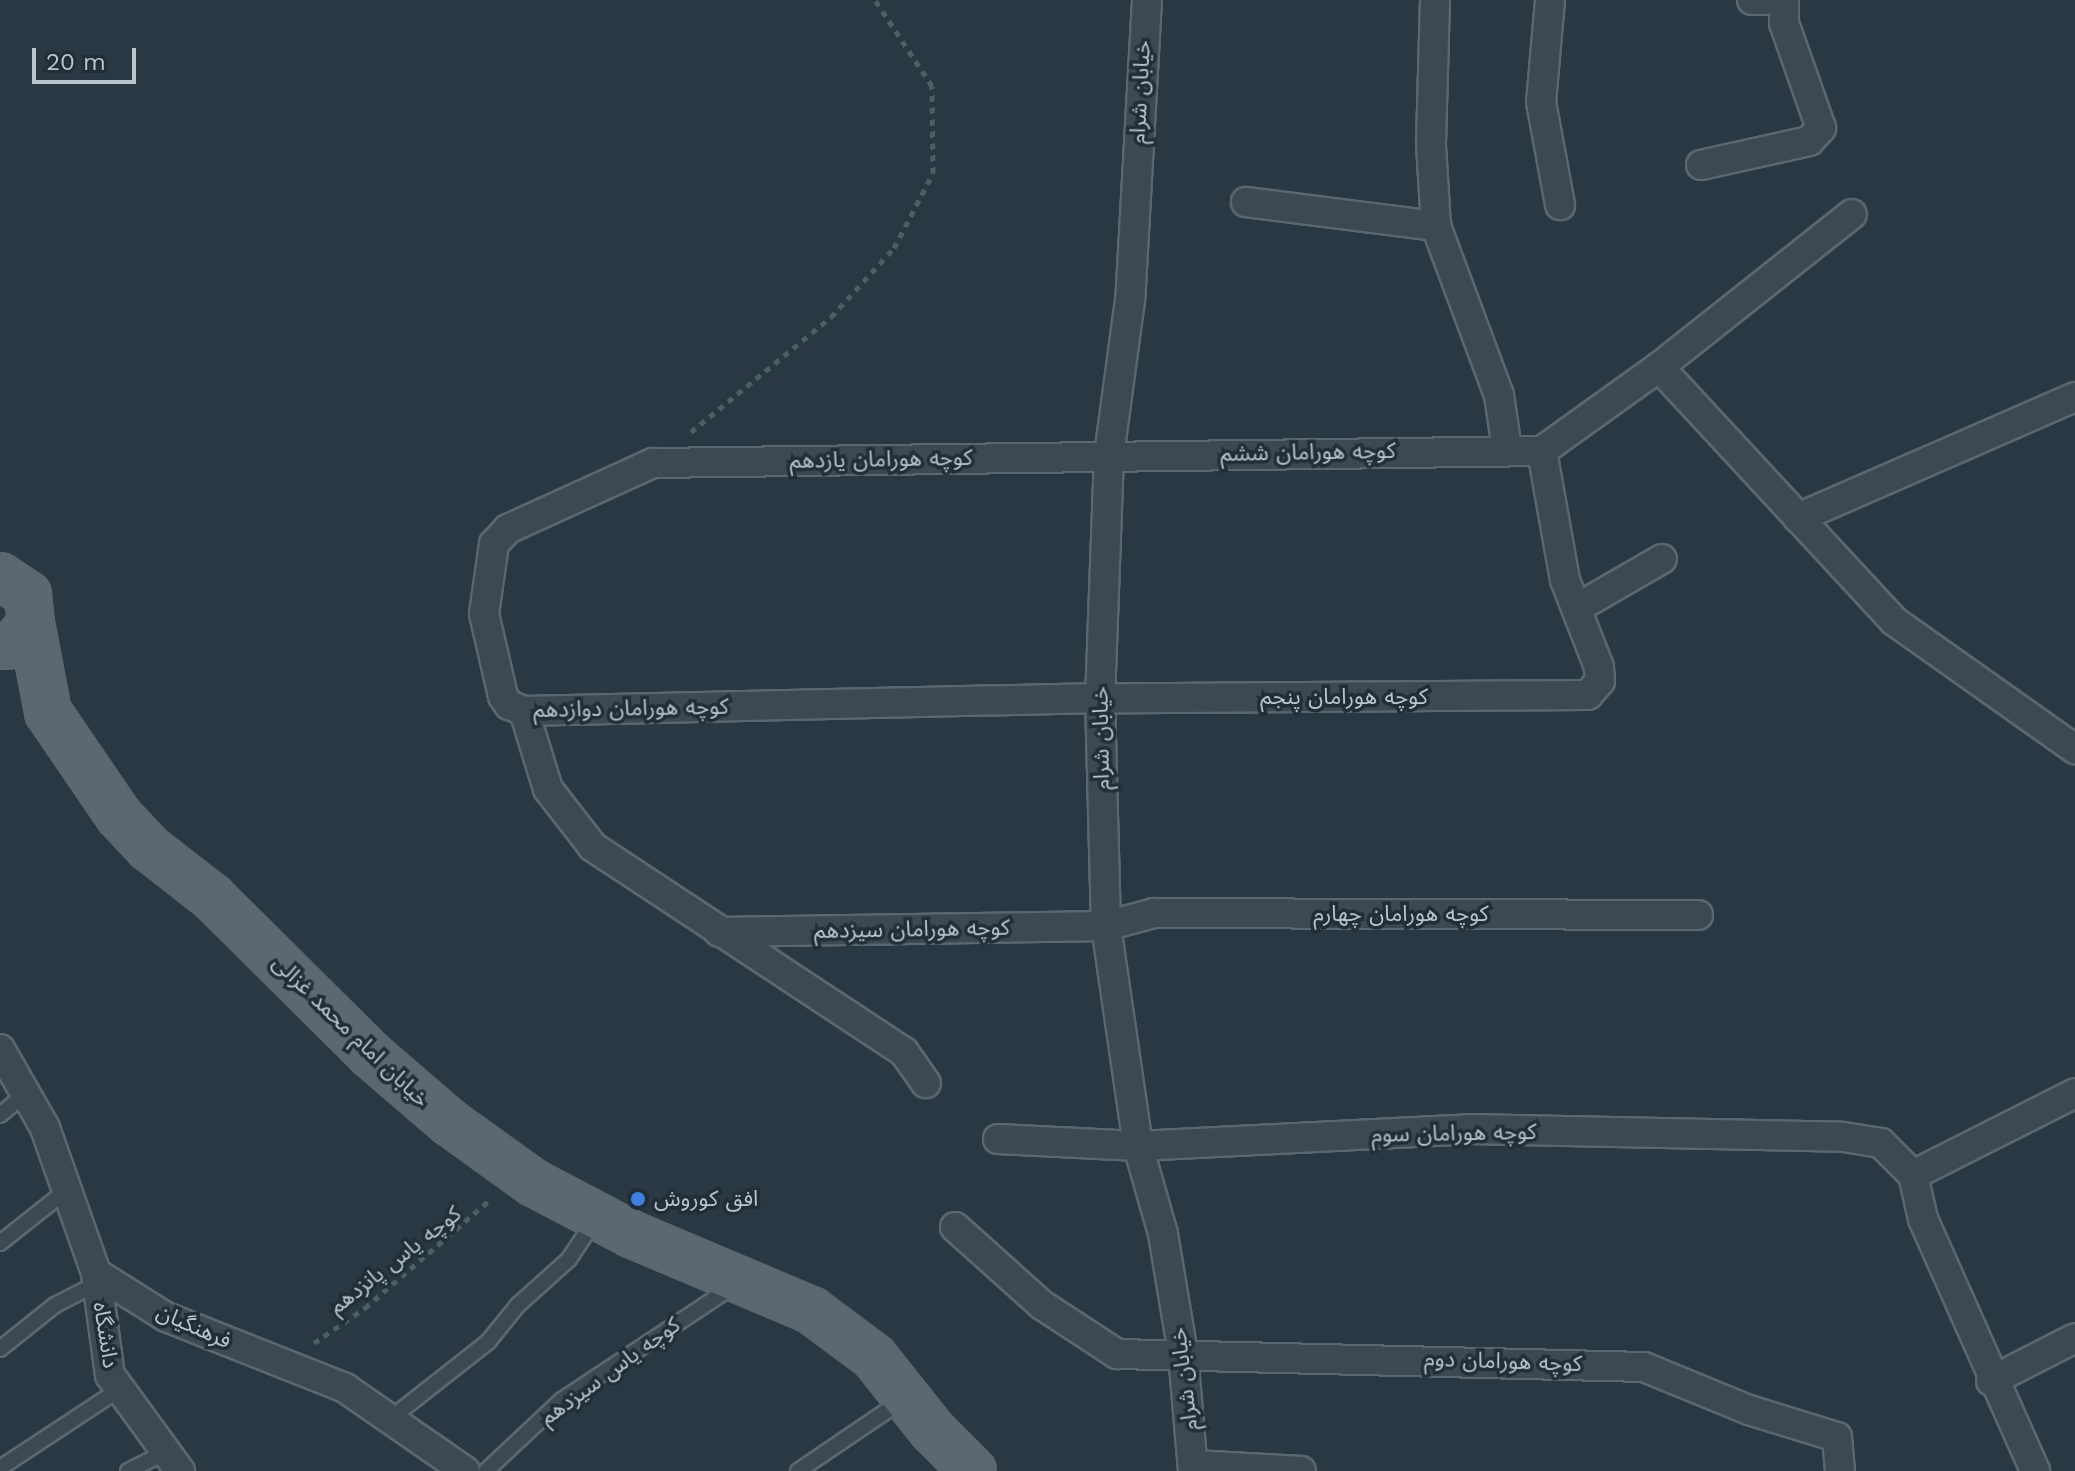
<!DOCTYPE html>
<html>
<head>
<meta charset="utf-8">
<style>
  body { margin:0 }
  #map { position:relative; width:2075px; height:1471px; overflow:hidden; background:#293843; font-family:"Work Sans","Noto Sans Arabic",sans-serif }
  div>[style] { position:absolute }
  .path>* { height:5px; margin-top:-2.5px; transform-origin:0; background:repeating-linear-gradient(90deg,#4b6161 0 6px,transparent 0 12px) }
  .roads { filter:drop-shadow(2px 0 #5b6770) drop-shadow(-2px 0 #5b6770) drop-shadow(0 2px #5b6770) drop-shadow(0 -2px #5b6770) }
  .lane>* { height:14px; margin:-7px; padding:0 7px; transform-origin:7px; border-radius:7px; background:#3d4952 }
  .street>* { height:28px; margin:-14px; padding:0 14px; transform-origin:14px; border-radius:14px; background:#3d4952 }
  .primary>* { height:44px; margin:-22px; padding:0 22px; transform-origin:22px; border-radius:22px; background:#5b6872 }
  .dots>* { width:22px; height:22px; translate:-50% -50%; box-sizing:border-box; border:4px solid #212e38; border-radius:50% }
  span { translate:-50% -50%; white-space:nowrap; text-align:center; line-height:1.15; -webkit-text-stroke:7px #212e38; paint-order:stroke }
  .street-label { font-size:22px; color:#bac4cc }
  .poi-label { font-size:22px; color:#bac4cc }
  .left { translate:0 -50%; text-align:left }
  .scale { position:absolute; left:32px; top:48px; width:104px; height:36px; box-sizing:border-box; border:4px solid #bac4cc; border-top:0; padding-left:10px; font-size:24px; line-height:28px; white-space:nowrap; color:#bac4cc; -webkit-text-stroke:6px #212e38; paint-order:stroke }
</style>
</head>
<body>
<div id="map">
  <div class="path">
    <i style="left:691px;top:432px;width:181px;rotate:-39.4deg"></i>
    <i style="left:831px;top:317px;width:93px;rotate:-47.6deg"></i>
    <i style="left:894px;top:248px;width:85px;rotate:-62.5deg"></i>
    <i style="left:933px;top:173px;width:87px;rotate:-90.7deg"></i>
    <i style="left:932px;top:86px;width:103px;rotate:-123.5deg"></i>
    <i style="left:314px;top:1343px;width:62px;rotate:-34.5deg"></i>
    <i style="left:365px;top:1308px;width:168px;rotate:-40.9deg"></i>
  </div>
  <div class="roads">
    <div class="lane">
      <i style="left:0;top:1115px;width:33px;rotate:-40deg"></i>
      <i style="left:0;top:1243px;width:85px;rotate:-38.3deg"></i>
      <i style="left:0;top:1349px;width:70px;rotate:-38.7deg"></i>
      <i style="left:55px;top:1305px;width:48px;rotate:-27.1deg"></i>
      <i style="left:390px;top:1419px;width:125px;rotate:-38.2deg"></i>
      <i style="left:488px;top:1342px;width:48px;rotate:-51deg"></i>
      <i style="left:518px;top:1305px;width:69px;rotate:-42deg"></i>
      <i style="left:569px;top:1259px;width:47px;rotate:-56.3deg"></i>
      <i style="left:0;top:1468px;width:144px;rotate:-33.4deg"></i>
      <i style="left:128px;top:1471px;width:42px;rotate:-26.6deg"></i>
      <i style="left:486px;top:1471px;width:104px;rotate:-43.1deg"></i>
      <i style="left:562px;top:1400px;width:208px;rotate:-33.6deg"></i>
      <i style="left:798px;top:1471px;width:127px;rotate:-34.1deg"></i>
    </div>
    <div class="street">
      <i style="left:1147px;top:0;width:300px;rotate:93.2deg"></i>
      <i style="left:1130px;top:300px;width:156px;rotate:97.7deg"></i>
      <i style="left:1109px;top:455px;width:243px;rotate:92.1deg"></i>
      <i style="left:1100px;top:698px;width:228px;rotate:88.5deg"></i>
      <i style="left:1106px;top:926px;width:222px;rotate:81.7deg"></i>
      <i style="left:1138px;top:1146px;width:91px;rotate:74.1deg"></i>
      <i style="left:1163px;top:1234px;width:122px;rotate:80.5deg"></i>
      <i style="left:1183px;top:1354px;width:117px;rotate:85.1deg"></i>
      <i style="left:1435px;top:0;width:145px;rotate:91.6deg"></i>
      <i style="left:1431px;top:145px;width:81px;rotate:86.5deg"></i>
      <i style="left:1436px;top:226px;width:180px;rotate:69.6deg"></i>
      <i style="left:1499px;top:395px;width:55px;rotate:81.6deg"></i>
      <i style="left:1550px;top:0;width:102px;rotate:95deg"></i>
      <i style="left:1541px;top:102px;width:105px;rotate:79.5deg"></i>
      <i style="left:1752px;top:0;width:32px"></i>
      <i style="left:1701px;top:165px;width:111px;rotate:-12.5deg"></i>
      <i style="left:1809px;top:141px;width:18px;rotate:-47deg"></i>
      <i style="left:1821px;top:128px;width:111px;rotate:-109.4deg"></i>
      <i style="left:1784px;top:23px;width:23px;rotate:-90deg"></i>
      <i style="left:1246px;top:202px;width:192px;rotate:7.2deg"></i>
      <i style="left:1659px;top:367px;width:346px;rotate:47.2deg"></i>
      <i style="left:1894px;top:621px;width:222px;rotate:35.3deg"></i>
      <i style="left:1542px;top:451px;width:131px;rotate:79.9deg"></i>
      <i style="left:1565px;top:580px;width:93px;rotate:68.7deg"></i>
      <i style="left:1599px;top:667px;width:14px;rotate:86deg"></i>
      <i style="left:1600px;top:681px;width:18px;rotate:131deg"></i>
      <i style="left:1588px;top:695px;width:488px;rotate:179.6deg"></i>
      <i style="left:1100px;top:698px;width:576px;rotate:178.71deg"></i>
      <i style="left:524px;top:711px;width:16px;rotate:-158deg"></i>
      <i style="left:509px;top:705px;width:11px;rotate:-124deg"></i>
      <i style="left:503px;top:696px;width:84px;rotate:-103deg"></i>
      <i style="left:484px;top:614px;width:71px;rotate:-81.9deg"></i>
      <i style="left:494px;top:544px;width:21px;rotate:-47deg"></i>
      <i style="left:508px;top:529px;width:159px;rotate:-24.5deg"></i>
      <i style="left:653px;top:463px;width:889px;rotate:-0.77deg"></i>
      <i style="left:1542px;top:451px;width:144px;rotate:-35.7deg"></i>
      <i style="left:1659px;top:367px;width:246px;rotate:-38.4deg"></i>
      <i style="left:1798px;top:518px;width:302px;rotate:-23.6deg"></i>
      <i style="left:1577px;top:608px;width:98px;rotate:-30deg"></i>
      <i style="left:524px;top:711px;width:82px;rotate:72.9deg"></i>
      <i style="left:548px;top:789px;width:73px;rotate:52.2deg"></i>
      <i style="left:593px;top:847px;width:372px;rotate:33.4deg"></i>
      <i style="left:904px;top:1052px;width:38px;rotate:55deg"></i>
      <i style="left:719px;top:932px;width:387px;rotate:-0.9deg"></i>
      <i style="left:1106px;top:926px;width:50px;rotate:-15.2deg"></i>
      <i style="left:1154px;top:913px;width:544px;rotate:0.21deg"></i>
      <i style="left:0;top:1049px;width:91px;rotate:60.3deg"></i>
      <i style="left:45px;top:1128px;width:154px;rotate:70.6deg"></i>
      <i style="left:96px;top:1273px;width:103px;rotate:82.2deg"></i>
      <i style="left:110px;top:1375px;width:119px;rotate:53.9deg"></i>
      <i style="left:998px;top:1139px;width:140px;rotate:2.9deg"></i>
      <i style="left:1138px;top:1146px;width:332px;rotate:-2.9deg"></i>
      <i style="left:1470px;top:1129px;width:373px;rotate:1.2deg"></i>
      <i style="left:1843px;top:1137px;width:38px;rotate:9deg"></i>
      <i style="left:1881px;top:1143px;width:45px;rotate:45deg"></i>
      <i style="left:1913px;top:1175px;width:45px;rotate:77.2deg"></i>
      <i style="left:1923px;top:1219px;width:276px;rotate:66deg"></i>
      <i style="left:1913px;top:1175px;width:182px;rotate:-26.8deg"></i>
      <i style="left:955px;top:1227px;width:117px;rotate:41.9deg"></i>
      <i style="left:1042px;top:1305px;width:90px;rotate:33.2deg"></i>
      <i style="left:1117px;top:1354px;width:527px;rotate:1.41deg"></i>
      <i style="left:1644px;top:1367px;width:113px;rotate:22.3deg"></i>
      <i style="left:1749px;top:1410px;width:92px;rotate:17.1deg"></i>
      <i style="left:1837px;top:1437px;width:34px;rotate:85deg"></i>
      <i style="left:96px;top:1273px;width:83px;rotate:32.2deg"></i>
      <i style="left:166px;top:1317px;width:193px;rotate:21.6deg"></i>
      <i style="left:345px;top:1388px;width:146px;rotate:34.7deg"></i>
      <i style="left:1991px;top:1381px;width:94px;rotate:-27.1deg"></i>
      <i style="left:1194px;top:1465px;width:107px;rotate:3.2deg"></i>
    </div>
    <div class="primary">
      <i style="left:0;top:576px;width:34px;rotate:34deg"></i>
      <i style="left:28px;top:595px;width:28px;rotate:84deg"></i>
      <i style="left:31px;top:623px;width:28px;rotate:128deg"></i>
      <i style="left:14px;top:645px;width:14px;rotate:176deg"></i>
      <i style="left:31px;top:623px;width:91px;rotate:79.2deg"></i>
      <i style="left:48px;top:712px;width:126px;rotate:55.7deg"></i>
      <i style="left:119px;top:816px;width:44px;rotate:46.8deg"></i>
      <i style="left:149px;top:848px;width:80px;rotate:37.9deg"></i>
      <i style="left:212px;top:897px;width:223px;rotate:44.8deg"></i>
      <i style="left:370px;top:1054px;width:104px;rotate:40.7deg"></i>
      <i style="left:449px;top:1122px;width:105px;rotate:35.7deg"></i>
      <i style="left:534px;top:1183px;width:110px;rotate:27.7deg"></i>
      <i style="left:631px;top:1234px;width:195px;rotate:22.9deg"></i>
      <i style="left:811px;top:1310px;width:79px;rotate:36.7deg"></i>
      <i style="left:874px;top:1357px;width:93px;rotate:51.5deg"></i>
      <i style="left:932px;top:1430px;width:58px;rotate:45deg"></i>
    </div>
  </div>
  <div class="dots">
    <i style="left:638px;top:1199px;background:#3f7fe0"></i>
  </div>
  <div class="street-label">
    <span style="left:1140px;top:92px;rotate:-87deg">خیابان شرام</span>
    <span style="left:1308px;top:452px;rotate:-1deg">کوچه هورامان ششم</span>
    <span style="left:881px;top:459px;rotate:-1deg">کوچه هورامان يازدهم</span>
    <span style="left:1344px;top:697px">کوچه هورامان پنجم</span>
    <span style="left:631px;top:708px;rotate:-1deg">کوچه هورامان دوازدهم</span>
    <span style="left:1101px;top:738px;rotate:-91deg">خیابان شرام</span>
    <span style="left:1401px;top:914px">کوچه هورامان چهارم</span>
    <span style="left:912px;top:929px;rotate:-1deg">کوچه هورامان سيزدهم</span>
    <span style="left:351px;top:1031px;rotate:44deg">خیابان امام محمد غزالی</span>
    <span style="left:1454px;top:1133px;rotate:-1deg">کوچه هورامان سوم</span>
    <span style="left:395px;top:1260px;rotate:-38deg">کوچه یاس پانزدهم</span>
    <span style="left:194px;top:1326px;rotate:24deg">فرهنگیان</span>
    <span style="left:106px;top:1335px;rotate:81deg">دانشگاه</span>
    <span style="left:1503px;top:1361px;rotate:2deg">کوچه هورامان دوم</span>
    <span style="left:610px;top:1371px;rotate:-36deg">کوچه یاس سیزدهم</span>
    <span style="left:1184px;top:1379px;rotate:-97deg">خیابان شرام</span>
  </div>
  <div class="poi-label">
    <span class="left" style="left:654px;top:1199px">افق کوروش</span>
  </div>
  <div class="scale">20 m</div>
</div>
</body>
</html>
